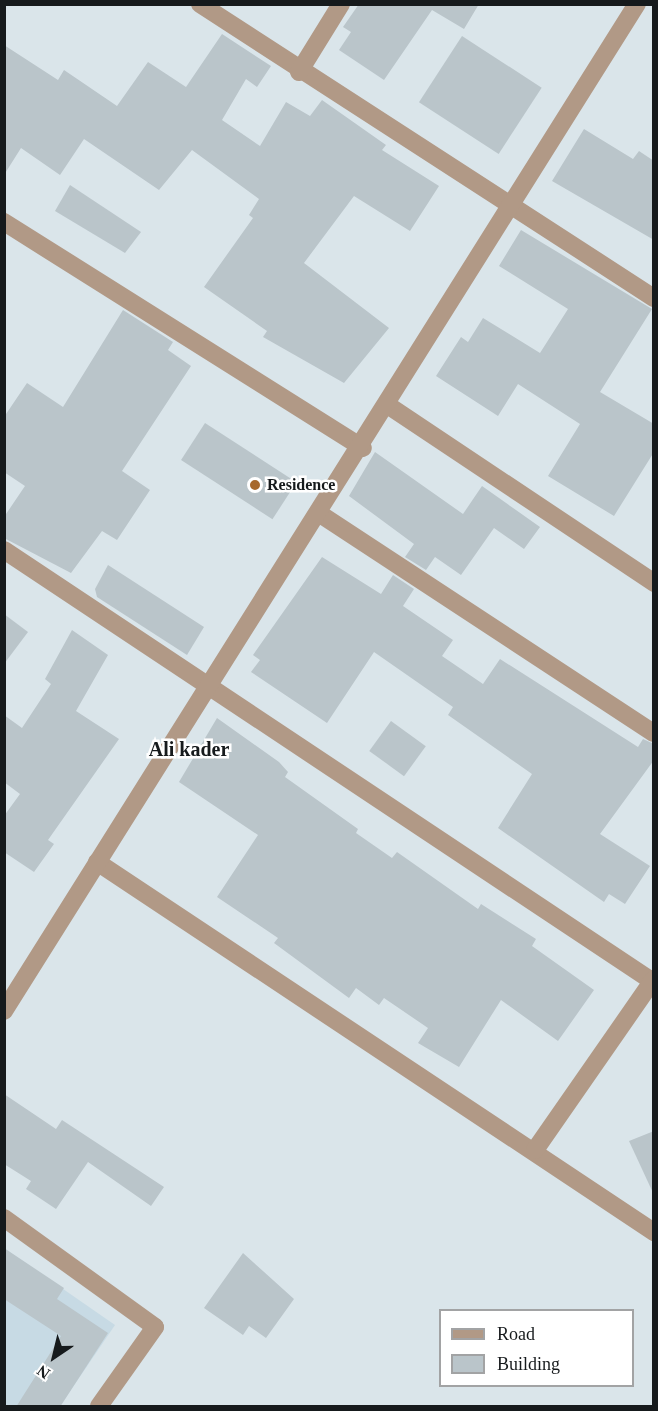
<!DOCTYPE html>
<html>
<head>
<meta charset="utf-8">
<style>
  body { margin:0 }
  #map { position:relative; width:658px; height:1411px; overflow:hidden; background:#dae5ea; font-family:Georgia,serif }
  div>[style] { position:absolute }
  .built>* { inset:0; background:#c7dae4 }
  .building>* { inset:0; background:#bac5ca; transform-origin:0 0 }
  .minor>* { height:18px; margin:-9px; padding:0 9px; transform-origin:9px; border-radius:9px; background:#b19986 }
  .dots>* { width:16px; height:16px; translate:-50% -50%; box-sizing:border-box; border:3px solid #fff; border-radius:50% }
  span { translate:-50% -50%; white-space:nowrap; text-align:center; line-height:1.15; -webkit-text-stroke:5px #fff; paint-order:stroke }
  .poi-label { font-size:16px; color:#161a1c; font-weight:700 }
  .left { translate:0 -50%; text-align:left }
  .quarter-label { font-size:20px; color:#161a1c; font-weight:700 }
  .frame { position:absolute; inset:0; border:6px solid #161a1c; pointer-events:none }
  .legend { position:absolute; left:439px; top:1309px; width:195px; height:78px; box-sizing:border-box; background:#fff; border:2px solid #a2a3a4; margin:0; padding:8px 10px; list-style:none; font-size:18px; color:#161a1c }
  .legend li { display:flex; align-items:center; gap:12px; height:30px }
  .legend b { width:30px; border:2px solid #a2a3a4 }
  .north { position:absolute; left:24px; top:1327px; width:60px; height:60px; -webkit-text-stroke:4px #fff; paint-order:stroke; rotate:215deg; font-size:16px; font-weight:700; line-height:24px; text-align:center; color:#161a1c }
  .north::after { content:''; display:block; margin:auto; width:21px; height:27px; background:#161a1c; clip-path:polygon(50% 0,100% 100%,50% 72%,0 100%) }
</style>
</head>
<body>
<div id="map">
  <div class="built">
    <i style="clip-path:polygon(4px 1248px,115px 1325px,60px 1406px,5px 1406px)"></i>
  </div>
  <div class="building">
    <i style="clip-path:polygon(359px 4px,479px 4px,464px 29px,432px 10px,384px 80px,339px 50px,351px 32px,343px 27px)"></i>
    <i style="clip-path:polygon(222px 34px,271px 66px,257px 87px,246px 79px,222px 120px,260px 146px,286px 102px,310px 116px,322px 100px,386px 145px,382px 150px,439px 186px,410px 231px,354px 196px,304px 263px,389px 328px,344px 383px,263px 337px,267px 331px,204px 287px,253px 218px,249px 215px,259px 199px,192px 150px,159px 190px,84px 139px,60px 175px,21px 148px,4px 175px,4px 45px,58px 80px,64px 70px,117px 106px,148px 62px,186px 87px)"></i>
    <i style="left:462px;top:36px;width:95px;height:79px;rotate:33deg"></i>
    <i style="clip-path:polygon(584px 129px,633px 159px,639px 151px,654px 161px,654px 240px,552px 181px)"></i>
    <i style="clip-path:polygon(70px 185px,141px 232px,125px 253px,55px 211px)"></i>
    <i style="clip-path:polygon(521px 230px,652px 309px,600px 392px,654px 424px,654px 452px,614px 516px,548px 476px,580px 424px,518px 384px,498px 416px,436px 376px,461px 337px,468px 342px,483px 318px,540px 353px,568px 309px,499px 266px)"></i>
    <i style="clip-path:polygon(123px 310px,173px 342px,168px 350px,191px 366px,122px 471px,150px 490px,117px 540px,102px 531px,71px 573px,4px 538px,4px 517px,25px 486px,4px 472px,4px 417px,27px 383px,63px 407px)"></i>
    <i style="left:205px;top:423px;width:109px;height:44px;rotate:33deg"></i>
    <i style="clip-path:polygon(375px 452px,463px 514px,482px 486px,540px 527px,524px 549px,494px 528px,461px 575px,435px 557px,426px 570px,405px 557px,414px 544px,349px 496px)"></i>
    <i style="clip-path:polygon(322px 557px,381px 594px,393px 575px,414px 589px,403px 606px,453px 640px,442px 656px,483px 684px,500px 659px,638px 747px,643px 739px,654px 744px,654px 760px,600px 834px,650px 866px,625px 904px,609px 894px,604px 902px,498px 828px,532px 774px,448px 715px,453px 707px,374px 652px,327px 723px,251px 672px,260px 660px,253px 655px)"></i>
    <i style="clip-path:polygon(108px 565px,204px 627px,187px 655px,97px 597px,95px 589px)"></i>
    <i style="clip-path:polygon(4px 614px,28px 632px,4px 664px)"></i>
    <i style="clip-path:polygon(72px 630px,108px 655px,76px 711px,119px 739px,48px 840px,54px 844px,34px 872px,4px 852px,4px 816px,20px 794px,4px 782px,4px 715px,22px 728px,51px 684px,45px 679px)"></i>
    <i style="clip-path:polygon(217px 718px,279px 762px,288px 772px,285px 777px,358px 829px,356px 833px,392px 858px,397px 852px,478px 909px,481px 904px,536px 939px,532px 946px,594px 990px,558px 1041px,501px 1000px,459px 1067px,418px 1043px,428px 1028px,384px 998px,379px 1005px,356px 988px,349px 998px,274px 943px,278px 938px,217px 897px,258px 835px,179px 782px)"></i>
    <i style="left:391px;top:721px;width:43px;height:37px;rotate:36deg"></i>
    <i style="clip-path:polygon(4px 1094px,56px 1129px,62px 1120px,164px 1187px,151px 1206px,88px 1162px,56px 1209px,26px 1189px,31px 1181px,4px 1164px)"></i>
    <i style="clip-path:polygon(654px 1131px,654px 1195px,629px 1141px)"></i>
    <i style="clip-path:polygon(4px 1248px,64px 1288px,57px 1299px,108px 1333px,60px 1407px,16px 1407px,61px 1336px,4px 1299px)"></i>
    <i style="clip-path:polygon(243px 1253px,294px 1299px,266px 1338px,249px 1326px,243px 1335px,204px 1308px)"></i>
  </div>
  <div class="minor">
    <i style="left:200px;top:4px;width:541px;rotate:32.93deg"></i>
    <i style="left:299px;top:72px;width:80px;rotate:-58.3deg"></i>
    <i style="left:4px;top:222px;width:424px;rotate:32.2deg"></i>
    <i style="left:389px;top:406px;width:319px;rotate:33.7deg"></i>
    <i style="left:320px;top:514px;width:399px;rotate:33.3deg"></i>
    <i style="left:4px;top:550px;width:778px;rotate:33.63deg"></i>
    <i style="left:97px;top:862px;width:669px;rotate:33.6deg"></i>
    <i style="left:4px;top:1011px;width:1189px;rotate:-57.85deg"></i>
    <i style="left:535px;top:1150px;width:208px;rotate:-55.2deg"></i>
    <i style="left:4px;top:1218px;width:186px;rotate:35.8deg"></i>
    <i style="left:155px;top:1327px;width:97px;rotate:125.3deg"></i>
  </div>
  <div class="dots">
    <i style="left:255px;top:485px;background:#a6682d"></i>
  </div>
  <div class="poi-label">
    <span class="left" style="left:267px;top:485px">Residence</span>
  </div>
  <div class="quarter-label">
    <span style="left:189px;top:749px">Ali kader</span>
  </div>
  <div class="frame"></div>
  <ul class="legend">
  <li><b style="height:8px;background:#b19986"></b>Road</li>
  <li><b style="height:16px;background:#bac5ca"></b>Building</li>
  </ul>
  <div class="north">N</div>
</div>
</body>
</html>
